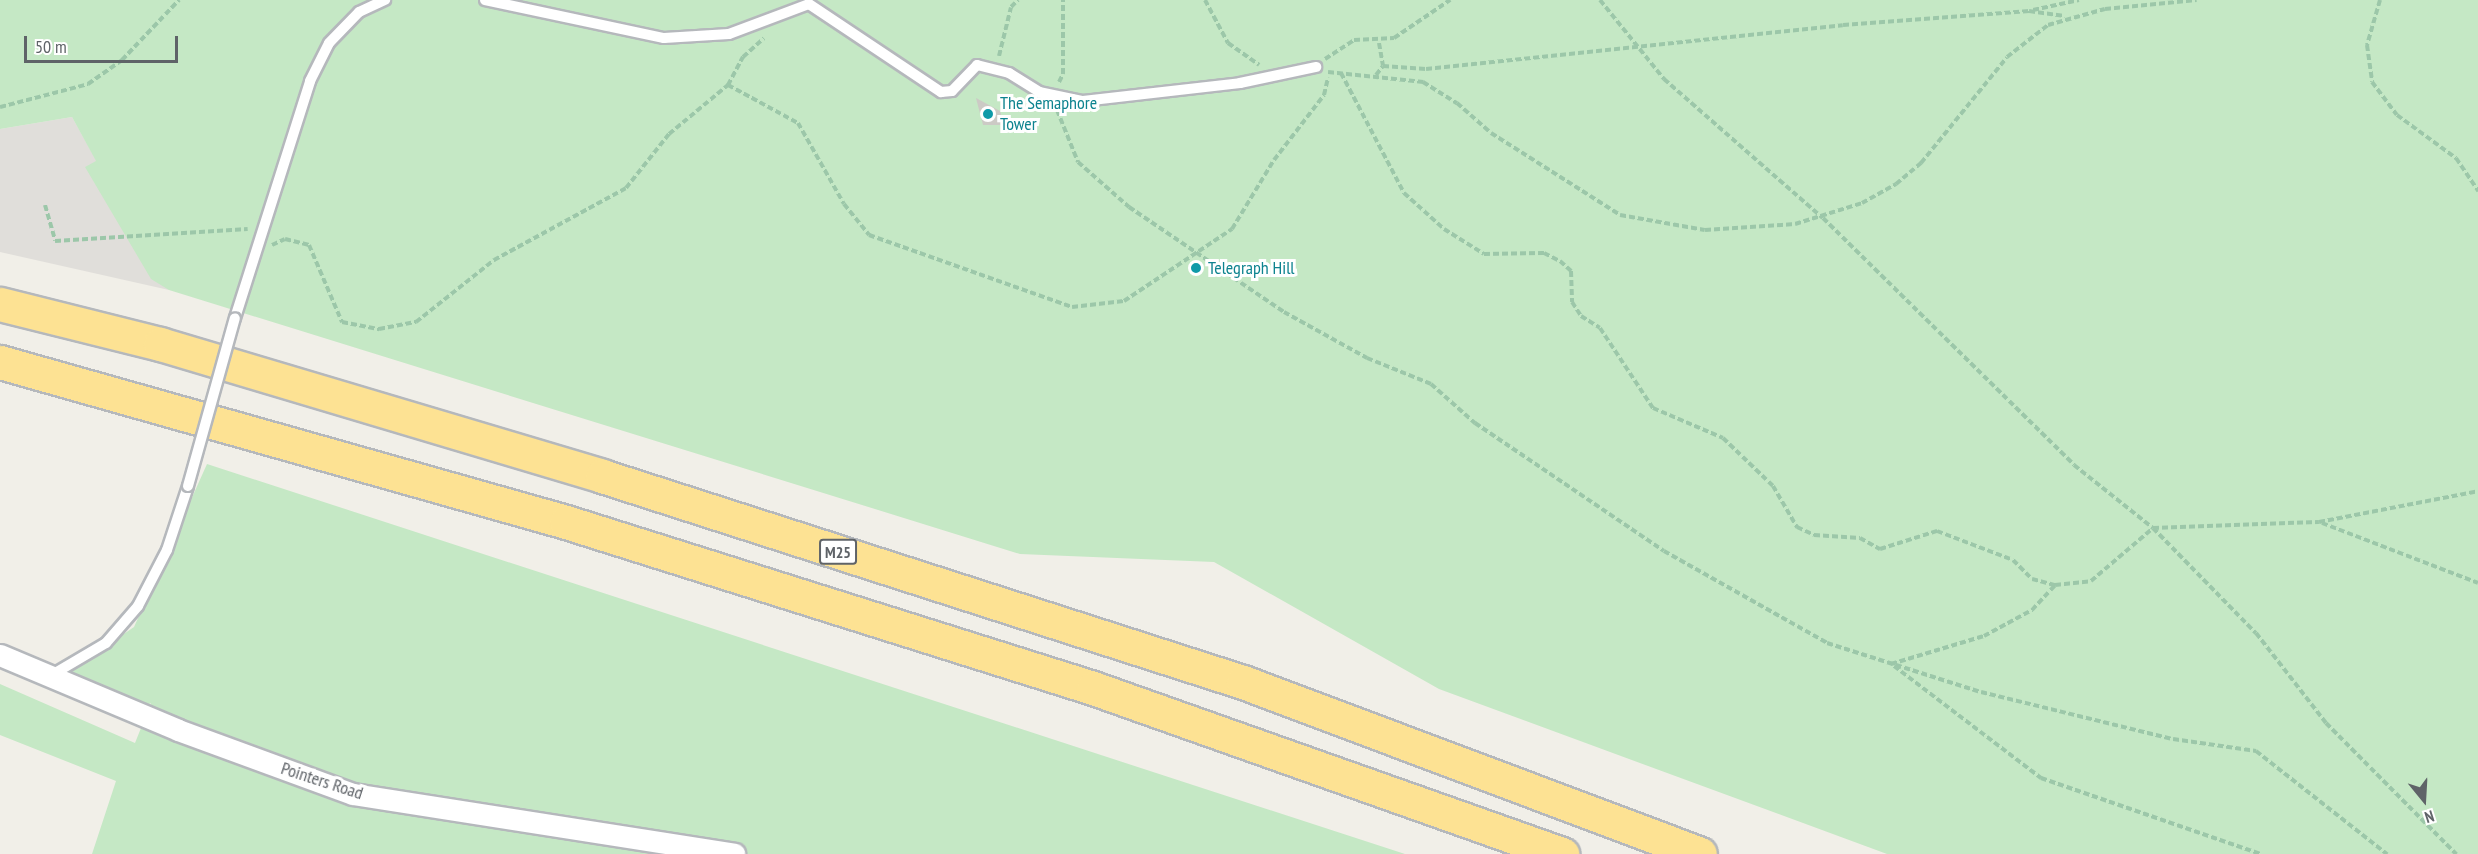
<!DOCTYPE html>
<html>
<head>
<meta charset="utf-8">
<style>
  body { margin:0 }
  #map { position:relative; width:2478px; height:854px; overflow:hidden; background:#f1efe8; font-family:"PT Sans Narrow",sans-serif }
  div>[style] { position:absolute }
  .industrial>* { inset:0; background:#e0deda }
  .green>* { inset:0; background:#c5e8c5 }
  .building>* { inset:0; background:#cccac5 }
  .path>* { height:4px; margin-top:-2px; transform-origin:0; background:repeating-linear-gradient(90deg,#9cc7a9 0 6px,transparent 0 9px) }
  .roads { filter:drop-shadow(2px 0 #b5b8bc) drop-shadow(-2px 0 #b5b8bc) drop-shadow(0 2px #b5b8bc) drop-shadow(0 -2px #b5b8bc) }
  .service>* { height:10px; margin:-5px; padding:0 5px; transform-origin:5px; border-radius:5px; background:#fff }
  .minor>* { height:21px; margin:-10.5px; padding:0 10.5px; transform-origin:10.5px; border-radius:10.5px; background:#fff }
  .motorway>* { height:33px; margin:-16.5px; padding:0 16.5px; transform-origin:16.5px; border-radius:16.5px; background:#fde293 }
  .bridges { filter:drop-shadow(2px 0 #b5b8bc) drop-shadow(-2px 0 #b5b8bc) drop-shadow(0 2px #b5b8bc) drop-shadow(0 -2px #b5b8bc) }
  .service-bridge>* { height:10px; margin:-5px; padding:0 5px; transform-origin:5px; border-radius:5px; background:#fff }
  .dots>* { width:16px; height:16px; translate:-50% -50%; box-sizing:border-box; border:3px solid #fff; border-radius:50% }
  span { translate:-50% -50%; white-space:nowrap; text-align:center; line-height:1.15; -webkit-text-stroke:6px #fff; paint-order:stroke }
  .shield-label span { padding:2px 4px; background:#fff; border:2px solid; border-radius:4px; -webkit-text-stroke-width:0 }
  .shield-label { font-size:16px; color:#5f6368; font-weight:700 }
  .culture-label { font-size:18px; color:#0d838f }
  .left { translate:0 -50%; text-align:left }
  .street-label { font-size:18px; color:#5f6368 }
  .north { position:absolute; left:2394px; top:770px; width:60px; height:60px; -webkit-text-stroke:4px #fff; paint-order:stroke; rotate:162deg; font-size:16px; font-weight:700; line-height:24px; text-align:center; color:#5f6368 }
  .north::after { content:''; display:block; margin:auto; width:21px; height:27px; background:#5f6368; clip-path:polygon(50% 0,100% 100%,50% 72%,0 100%) }
  .scale { position:absolute; left:24px; top:36px; width:154px; height:27px; box-sizing:border-box; border:3px solid #5f6368; border-top:0; padding-left:8px; font-size:18px; line-height:21px; white-space:nowrap; color:#5f6368; -webkit-text-stroke:4px #fff; paint-order:stroke }
</style>
</head>
<body>
<div id="map">
  <div class="industrial">
    <i style="clip-path:polygon(72px 117px,169px 290px,0 252px,0 129px)"></i>
  </div>
  <div class="green">
    <i style="clip-path:polygon(0 0,2478px 0,2478px 854px,1887px 854px,1439px 689px,1214px 562px,1020px 554px,169px 290px,151px 279px,85px 167px,96px 161px,72px 117px,0 129px)"></i>
    <i style="clip-path:polygon(207px 464px,1405px 854px,92px 854px,116px 781px,0 735px,0 684px,135px 743px,151px 703px,144px 707px,62px 676px,134px 627px)"></i>
  </div>
  <div class="building">
    <i style="clip-path:polygon(976px 98px,1000px 111px,1004px 125px,983px 125px)"></i>
  </div>
  <div class="path">
    <i style="left:1205px;top:0;width:49px;rotate:61.9deg"></i>
    <i style="left:1228px;top:43px;width:38px;rotate:35deg"></i>
    <i style="left:1600px;top:0;width:102px;rotate:51deg"></i>
    <i style="left:1664px;top:79px;width:211px;rotate:41.2deg"></i>
    <i style="left:1823px;top:218px;width:352px;rotate:44.5deg"></i>
    <i style="left:2074px;top:465px;width:101px;rotate:38.6deg"></i>
    <i style="left:2153px;top:528px;width:147px;rotate:45.6deg"></i>
    <i style="left:2256px;top:633px;width:114px;rotate:52.1deg"></i>
    <i style="left:2326px;top:723px;width:185px;rotate:45.2deg"></i>
    <i style="left:2380px;top:0;width:47px;rotate:106.1deg"></i>
    <i style="left:2367px;top:45px;width:37px;rotate:82deg"></i>
    <i style="left:2372px;top:82px;width:41px;rotate:52.9deg"></i>
    <i style="left:2397px;top:115px;width:73px;rotate:36.1deg"></i>
    <i style="left:2456px;top:158px;width:40px;rotate:56deg"></i>
    <i style="left:2033px;top:10px;width:47px;rotate:-12.3deg"></i>
    <i style="left:1379px;top:43px;width:23px;rotate:80deg"></i>
    <i style="left:999px;top:56px;width:50px;rotate:-76.2deg"></i>
    <i style="left:1011px;top:7px;width:10px;rotate:-45deg"></i>
    <i style="left:1325px;top:59px;width:35px;rotate:-33deg"></i>
    <i style="left:1354px;top:40px;width:40px;rotate:-2.9deg"></i>
    <i style="left:1394px;top:38px;width:68px;rotate:-34.2deg"></i>
    <i style="left:1328px;top:72px;width:96px;rotate:6deg"></i>
    <i style="left:1423px;top:82px;width:40px;rotate:32deg"></i>
    <i style="left:1457px;top:103px;width:45px;rotate:41.4deg"></i>
    <i style="left:1491px;top:133px;width:153px;rotate:32.4deg"></i>
    <i style="left:1620px;top:215px;width:86px;rotate:10deg"></i>
    <i style="left:1705px;top:230px;width:90px;rotate:-3.8deg"></i>
    <i style="left:1795px;top:224px;width:70px;rotate:-17.4deg"></i>
    <i style="left:1862px;top:203px;width:39px;rotate:-29deg"></i>
    <i style="left:1896px;top:184px;width:33px;rotate:-40deg"></i>
    <i style="left:1921px;top:163px;width:136px;rotate:-50.9deg"></i>
    <i style="left:2007px;top:57px;width:52px;rotate:-38deg"></i>
    <i style="left:2048px;top:25px;width:59px;rotate:-15.7deg"></i>
    <i style="left:2105px;top:9px;width:92px;rotate:-5.6deg"></i>
    <i style="left:1341px;top:73px;width:136px;rotate:62.3deg"></i>
    <i style="left:1404px;top:193px;width:54px;rotate:42deg"></i>
    <i style="left:1444px;top:229px;width:47px;rotate:32deg"></i>
    <i style="left:1484px;top:254px;width:60px;rotate:-1deg"></i>
    <i style="left:1544px;top:253px;width:18px;rotate:27deg"></i>
    <i style="left:1560px;top:261px;width:15px;rotate:42deg"></i>
    <i style="left:1571px;top:271px;width:31px;rotate:88deg"></i>
    <i style="left:1572px;top:302px;width:17px;rotate:57deg"></i>
    <i style="left:1581px;top:316px;width:22px;rotate:32deg"></i>
    <i style="left:1600px;top:328px;width:96px;rotate:56.5deg"></i>
    <i style="left:1653px;top:408px;width:76px;rotate:23.2deg"></i>
    <i style="left:1723px;top:438px;width:69px;rotate:43.8deg"></i>
    <i style="left:1773px;top:486px;width:48px;rotate:59.7deg"></i>
    <i style="left:1797px;top:527px;width:19px;rotate:25deg"></i>
    <i style="left:1814px;top:535px;width:46px;rotate:3.7deg"></i>
    <i style="left:1860px;top:538px;width:23px;rotate:29deg"></i>
    <i style="left:1880px;top:549px;width:60px;rotate:-17.5deg"></i>
    <i style="left:1937px;top:531px;width:81px;rotate:20.9deg"></i>
    <i style="left:2013px;top:560px;width:27px;rotate:45deg"></i>
    <i style="left:2032px;top:579px;width:24px;rotate:15deg"></i>
    <i style="left:2055px;top:585px;width:36px;rotate:-6deg"></i>
    <i style="left:2091px;top:581px;width:82px;rotate:-40.5deg"></i>
    <i style="left:2153px;top:528px;width:166px;rotate:-2.1deg"></i>
    <i style="left:2319px;top:522px;width:162px;rotate:-11deg"></i>
    <i style="left:1376px;top:75px;width:11px;rotate:-52deg"></i>
    <i style="left:1383px;top:66px;width:43px;rotate:4deg"></i>
    <i style="left:1426px;top:69px;width:419px;rotate:-6deg"></i>
    <i style="left:1843px;top:25px;width:187px;rotate:-4.3deg"></i>
    <i style="left:2029px;top:11px;width:36px;rotate:8deg"></i>
    <i style="left:1059px;top:82px;width:9px;rotate:-63deg"></i>
    <i style="left:1063px;top:74px;width:74px;rotate:-90deg"></i>
    <i style="left:728px;top:85px;width:80px;rotate:28.5deg"></i>
    <i style="left:798px;top:123px;width:93px;rotate:60.4deg"></i>
    <i style="left:844px;top:204px;width:40px;rotate:51deg"></i>
    <i style="left:869px;top:235px;width:215px;rotate:19.5deg"></i>
    <i style="left:1072px;top:307px;width:52px;rotate:-6.6deg"></i>
    <i style="left:1124px;top:301px;width:130px;rotate:-33.7deg"></i>
    <i style="left:1232px;top:229px;width:81px;rotate:-58.7deg"></i>
    <i style="left:1274px;top:160px;width:82px;rotate:-52.4deg"></i>
    <i style="left:1324px;top:95px;width:18px;rotate:-77deg"></i>
    <i style="left:0;top:107px;width:91px;rotate:-14.6deg"></i>
    <i style="left:88px;top:84px;width:42px;rotate:-35.2deg"></i>
    <i style="left:122px;top:60px;width:83px;rotate:-46.5deg"></i>
    <i style="left:1057px;top:110px;width:56px;rotate:68deg"></i>
    <i style="left:1078px;top:162px;width:68px;rotate:41.4deg"></i>
    <i style="left:1129px;top:207px;width:187px;rotate:34.1deg"></i>
    <i style="left:1284px;top:312px;width:95px;rotate:29deg"></i>
    <i style="left:1367px;top:358px;width:69px;rotate:22.1deg"></i>
    <i style="left:1431px;top:384px;width:59px;rotate:41.6deg"></i>
    <i style="left:1475px;top:423px;width:228px;rotate:34.1deg"></i>
    <i style="left:1664px;top:551px;width:187px;rotate:29.4deg"></i>
    <i style="left:1827px;top:643px;width:162px;rotate:17.7deg"></i>
    <i style="left:1981px;top:692px;width:198px;rotate:13.8deg"></i>
    <i style="left:2173px;top:739px;width:84px;rotate:8.2deg"></i>
    <i style="left:2256px;top:751px;width:167px;rotate:38.2deg"></i>
    <i style="left:45px;top:205px;width:37px;rotate:74deg"></i>
    <i style="left:55px;top:241px;width:193px;rotate:-3.6deg"></i>
    <i style="left:272px;top:245px;width:14px;rotate:-25deg"></i>
    <i style="left:285px;top:239px;width:25px;rotate:14deg"></i>
    <i style="left:309px;top:245px;width:84px;rotate:66.8deg"></i>
    <i style="left:342px;top:322px;width:38px;rotate:11deg"></i>
    <i style="left:379px;top:329px;width:38px;rotate:-11deg"></i>
    <i style="left:416px;top:322px;width:100px;rotate:-38.5deg"></i>
    <i style="left:494px;top:260px;width:150px;rotate:-28.6deg"></i>
    <i style="left:626px;top:188px;width:69px;rotate:-51.5deg"></i>
    <i style="left:669px;top:134px;width:77px;rotate:-39.7deg"></i>
    <i style="left:728px;top:85px;width:32px;rotate:-62deg"></i>
    <i style="left:743px;top:57px;width:28px;rotate:-42deg"></i>
    <i style="left:2322px;top:523px;width:167px;rotate:21deg"></i>
    <i style="left:1891px;top:664px;width:97px;rotate:-16.8deg"></i>
    <i style="left:1984px;top:636px;width:55px;rotate:-28.4deg"></i>
    <i style="left:2032px;top:610px;width:34px;rotate:-47deg"></i>
    <i style="left:1894px;top:666px;width:185px;rotate:37.3deg"></i>
    <i style="left:2041px;top:778px;width:233px;rotate:19.1deg"></i>
  </div>
  <div class="roads">
    <div class="service">
      <i style="left:485px;top:0;width:183px;rotate:12deg"></i>
      <i style="left:664px;top:38px;width:65px;rotate:-3.5deg"></i>
      <i style="left:729px;top:34px;width:85px;rotate:-20.6deg"></i>
      <i style="left:809px;top:4px;width:159px;rotate:33.7deg"></i>
      <i style="left:941px;top:92px;width:11px;rotate:-5deg"></i>
      <i style="left:952px;top:91px;width:36px;rotate:-46deg"></i>
      <i style="left:977px;top:65px;width:33px;rotate:14deg"></i>
      <i style="left:1009px;top:73px;width:36px;rotate:32deg"></i>
      <i style="left:1039px;top:92px;width:45px;rotate:11.6deg"></i>
      <i style="left:1083px;top:101px;width:158px;rotate:-6.5deg"></i>
      <i style="left:1240px;top:83px;width:78px;rotate:-11.9deg"></i>
      <i style="left:235px;top:318px;width:249px;rotate:-72.4deg"></i>
      <i style="left:310px;top:81px;width:42px;rotate:-63.4deg"></i>
      <i style="left:329px;top:43px;width:43px;rotate:-45.9deg"></i>
      <i style="left:359px;top:12px;width:29px;rotate:-25deg"></i>
      <i style="left:50px;top:676px;width:65px;rotate:-30.5deg"></i>
      <i style="left:106px;top:643px;width:49px;rotate:-49.1deg"></i>
      <i style="left:138px;top:606px;width:63px;rotate:-62.6deg"></i>
      <i style="left:167px;top:550px;width:67px;rotate:-71.8deg"></i>
    </div>
    <div class="minor">
      <i style="left:0;top:655px;width:193px;rotate:22.8deg"></i>
      <i style="left:178px;top:730px;width:186px;rotate:20.1deg"></i>
      <i style="left:353px;top:794px;width:386px;rotate:8.9deg"></i>
    </div>
    <div class="motorway">
      <i style="left:0;top:304px;width:165px;rotate:14deg"></i>
      <i style="left:160px;top:344px;width:461px;rotate:16.6deg"></i>
      <i style="left:602px;top:476px;width:673px;rotate:17.82deg"></i>
      <i style="left:1243px;top:682px;width:488px;rotate:20.6deg"></i>
      <i style="left:0;top:362px;width:588px;rotate:15.78deg"></i>
      <i style="left:566px;top:522px;width:553px;rotate:17.48deg"></i>
      <i style="left:1093px;top:688px;width:498px;rotate:19.5deg"></i>
    </div>
  </div>
  <div class="bridges">
    <div class="service-bridge">
      <i style="left:188px;top:486px;width:174px;rotate:-74.4deg"></i>
    </div>
  </div>
  <div class="dots">
    <i style="left:988px;top:114px;background:#0f9aa8"></i>
    <i style="left:1196px;top:268px;background:#0f9aa8"></i>
  </div>
  <div class="shield-label">
    <span style="left:838px;top:552px">M25</span>
  </div>
  <div class="culture-label">
    <span class="left" style="left:1000px;top:114px">The Semaphore<br>Tower</span>
    <span class="left" style="left:1208px;top:268px">Telegraph Hill</span>
  </div>
  <div class="street-label">
    <span style="left:322px;top:781px;rotate:18deg">Pointers Road</span>
  </div>
  <div class="north">N</div>
  <div class="scale">50 m</div>
</div>
</body>
</html>
